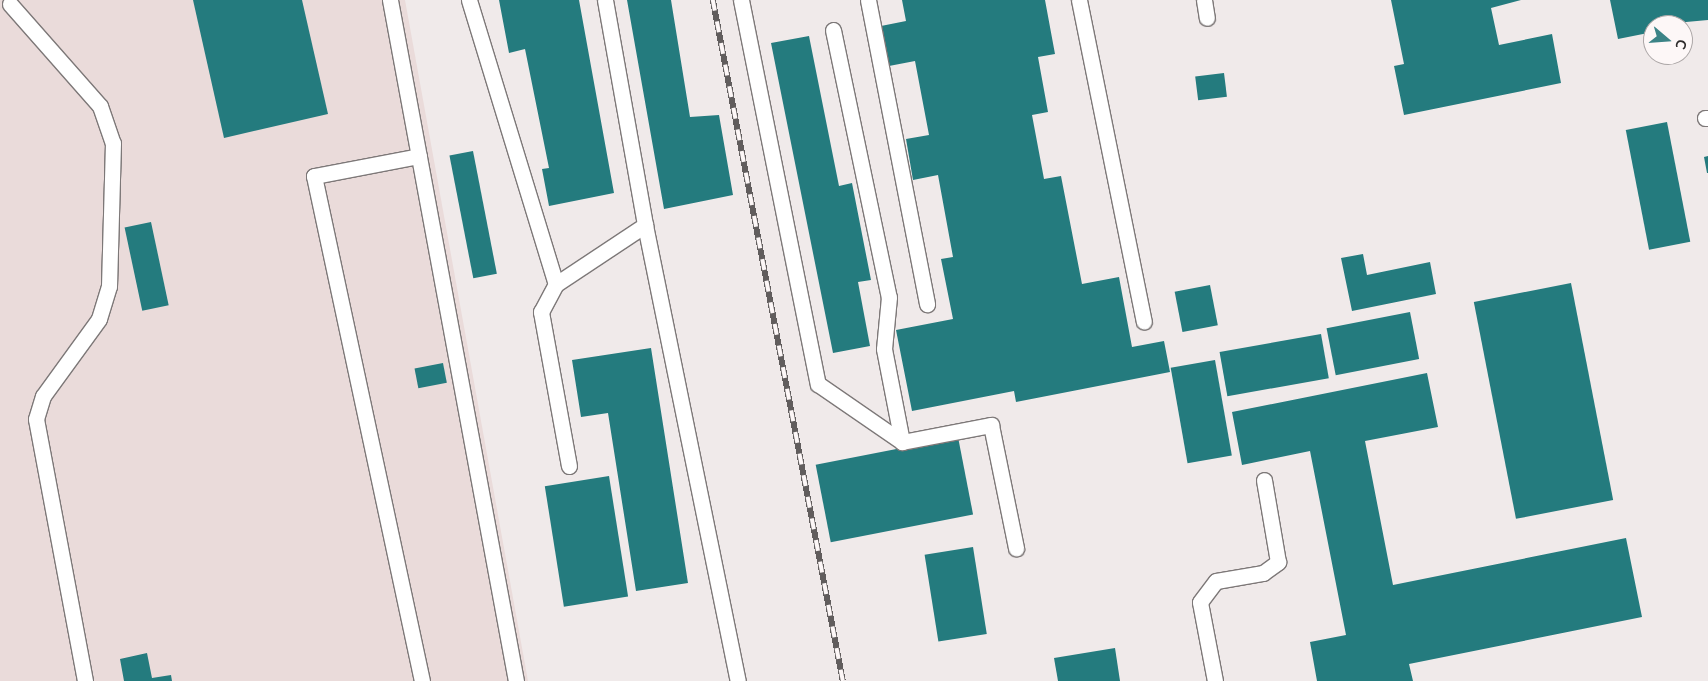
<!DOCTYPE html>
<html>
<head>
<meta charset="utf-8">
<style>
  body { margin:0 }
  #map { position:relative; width:1708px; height:681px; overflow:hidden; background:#f0eaea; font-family:Mulish,sans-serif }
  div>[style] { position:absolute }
  .built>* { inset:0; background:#eadbda }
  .building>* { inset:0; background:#247b7e; transform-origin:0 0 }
  .roads { filter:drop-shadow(1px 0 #7d7878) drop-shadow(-1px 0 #7d7878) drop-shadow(0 1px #7d7878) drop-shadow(0 -1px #7d7878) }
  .lane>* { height:15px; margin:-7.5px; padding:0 7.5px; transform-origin:7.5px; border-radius:7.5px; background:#fff }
  .rail>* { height:5.5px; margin-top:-2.75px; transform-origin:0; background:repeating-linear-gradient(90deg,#fdf7f7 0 11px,#615d5d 0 22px); box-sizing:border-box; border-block:1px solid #615d5d }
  span { translate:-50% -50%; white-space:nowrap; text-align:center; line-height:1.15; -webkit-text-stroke:5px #fdf7f7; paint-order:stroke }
  .north { position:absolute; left:1643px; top:15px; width:50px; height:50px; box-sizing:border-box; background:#fdf7f7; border:1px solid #aba6a6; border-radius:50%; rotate:108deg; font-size:14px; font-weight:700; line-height:20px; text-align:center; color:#2f2c2c }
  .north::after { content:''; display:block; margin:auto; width:18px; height:22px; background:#3b8386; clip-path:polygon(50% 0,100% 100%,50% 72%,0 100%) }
</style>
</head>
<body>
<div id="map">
  <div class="built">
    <i style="clip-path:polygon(0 0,405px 0,528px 681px,0 681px)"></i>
  </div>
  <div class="building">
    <i style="clip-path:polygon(193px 0,302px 0,328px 114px,224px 138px)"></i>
    <i style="clip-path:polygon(499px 0,579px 0,614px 193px,549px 206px,542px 169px,549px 168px,525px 49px,509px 53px)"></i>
    <i style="clip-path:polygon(627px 0,671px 0,690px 117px,719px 115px,733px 195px,664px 209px)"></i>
    <i style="clip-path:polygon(902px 0,1045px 0,1055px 54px,1038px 57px,1048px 112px,1032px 115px,1044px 179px,1061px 176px,1082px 284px,1119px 277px,1132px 347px,1164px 341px,1170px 372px,1016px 402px,1014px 391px,912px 411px,896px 330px,953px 319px,941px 259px,953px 257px,938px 175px,913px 180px,906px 139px,929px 135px,915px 61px,889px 66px,881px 26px,906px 21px)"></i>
    <i style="clip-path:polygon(1391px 0,1521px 0,1491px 8px,1499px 45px,1552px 34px,1561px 83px,1404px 115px,1394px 66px,1404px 64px)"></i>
    <i style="clip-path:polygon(1610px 0,1708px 0,1708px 20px,1653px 25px,1653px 32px,1618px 39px)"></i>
    <i style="clip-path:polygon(809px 36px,839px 186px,852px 183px,871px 280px,858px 282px,870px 346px,833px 353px,771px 43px)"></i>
    <i style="left:1224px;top:73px;width:24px;height:29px;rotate:83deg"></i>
    <i style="left:1667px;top:122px;width:122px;height:42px;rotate:79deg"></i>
    <i style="left:473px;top:151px;width:125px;height:24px;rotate:79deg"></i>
    <i style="clip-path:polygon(1708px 156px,1708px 173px,1707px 173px,1704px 157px)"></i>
    <i style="left:151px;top:222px;width:85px;height:27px;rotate:78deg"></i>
    <i style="clip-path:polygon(1363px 254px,1367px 275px,1430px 262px,1436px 294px,1352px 311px,1341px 258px)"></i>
    <i style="left:1571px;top:283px;width:221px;height:99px;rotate:79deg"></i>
    <i style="left:1210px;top:285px;width:41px;height:36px;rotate:79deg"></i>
    <i style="left:1410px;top:312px;width:48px;height:85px;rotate:79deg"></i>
    <i style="left:1321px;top:334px;width:45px;height:103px;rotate:80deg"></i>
    <i style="clip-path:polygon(651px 348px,688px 583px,636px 591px,608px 413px,581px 417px,572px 360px)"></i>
    <i style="left:1215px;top:360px;width:97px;height:45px;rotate:80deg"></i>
    <i style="left:443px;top:363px;width:20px;height:29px;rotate:79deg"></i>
    <i style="clip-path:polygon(1427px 373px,1438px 427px,1365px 441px,1393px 585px,1626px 538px,1642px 617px,1409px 664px,1413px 681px,1317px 681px,1310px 642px,1346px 635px,1310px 451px,1242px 465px,1232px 412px)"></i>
    <i style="left:958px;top:437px;width:79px;height:145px;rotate:79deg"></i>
    <i style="left:609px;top:476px;width:122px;height:65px;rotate:81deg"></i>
    <i style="left:973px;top:547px;width:88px;height:49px;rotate:81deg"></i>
    <i style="clip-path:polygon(1115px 648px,1120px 681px,1058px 681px,1054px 658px)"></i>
    <i style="clip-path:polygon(147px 653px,152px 678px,171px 675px,172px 681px,124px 681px,120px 659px)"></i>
  </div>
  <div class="roads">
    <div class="lane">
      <i style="left:390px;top:0;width:693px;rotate:79.52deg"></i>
      <i style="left:469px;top:0;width:297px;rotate:73deg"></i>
      <i style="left:605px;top:0;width:229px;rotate:79.9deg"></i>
      <i style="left:645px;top:225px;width:465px;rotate:78.5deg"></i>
      <i style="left:741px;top:0;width:392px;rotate:78.7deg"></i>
      <i style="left:818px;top:384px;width:102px;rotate:34.6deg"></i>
      <i style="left:902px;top:442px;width:91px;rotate:-10.8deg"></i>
      <i style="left:991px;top:425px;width:126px;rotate:78.5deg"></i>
      <i style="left:868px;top:0;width:310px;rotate:79deg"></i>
      <i style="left:1079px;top:0;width:328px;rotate:78.6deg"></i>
      <i style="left:1204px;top:0;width:18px;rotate:81deg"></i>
      <i style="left:10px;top:4px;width:136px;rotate:48.6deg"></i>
      <i style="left:100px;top:106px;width:39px;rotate:71deg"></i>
      <i style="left:113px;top:143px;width:143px;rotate:91.6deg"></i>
      <i style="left:109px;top:286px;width:34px;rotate:107deg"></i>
      <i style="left:99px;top:319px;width:95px;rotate:126deg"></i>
      <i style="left:43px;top:396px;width:24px;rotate:107deg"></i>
      <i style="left:36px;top:419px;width:267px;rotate:79.4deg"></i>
      <i style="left:833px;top:30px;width:273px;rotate:78.2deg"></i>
      <i style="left:889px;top:297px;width:52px;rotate:95.5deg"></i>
      <i style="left:884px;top:349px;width:95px;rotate:79deg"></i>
      <i style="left:1705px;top:118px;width:3px"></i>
      <i style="left:419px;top:156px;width:107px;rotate:169.2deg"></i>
      <i style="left:314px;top:176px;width:516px;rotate:77.93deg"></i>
      <i style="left:569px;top:466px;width:157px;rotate:-100.3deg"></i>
      <i style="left:541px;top:312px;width:32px;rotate:-62deg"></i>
      <i style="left:556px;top:284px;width:107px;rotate:-33.5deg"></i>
      <i style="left:1215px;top:681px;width:80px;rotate:-100.8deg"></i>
      <i style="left:1200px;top:602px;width:26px;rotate:-53deg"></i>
      <i style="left:1216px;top:581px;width:48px;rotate:-9.7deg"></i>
      <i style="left:1263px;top:573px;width:19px;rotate:-36deg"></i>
      <i style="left:1278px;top:562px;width:83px;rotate:-99.7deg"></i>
    </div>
  </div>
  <div class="rail">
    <i style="left:713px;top:0;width:693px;rotate:79.19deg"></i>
  </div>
  <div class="north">С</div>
</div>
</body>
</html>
